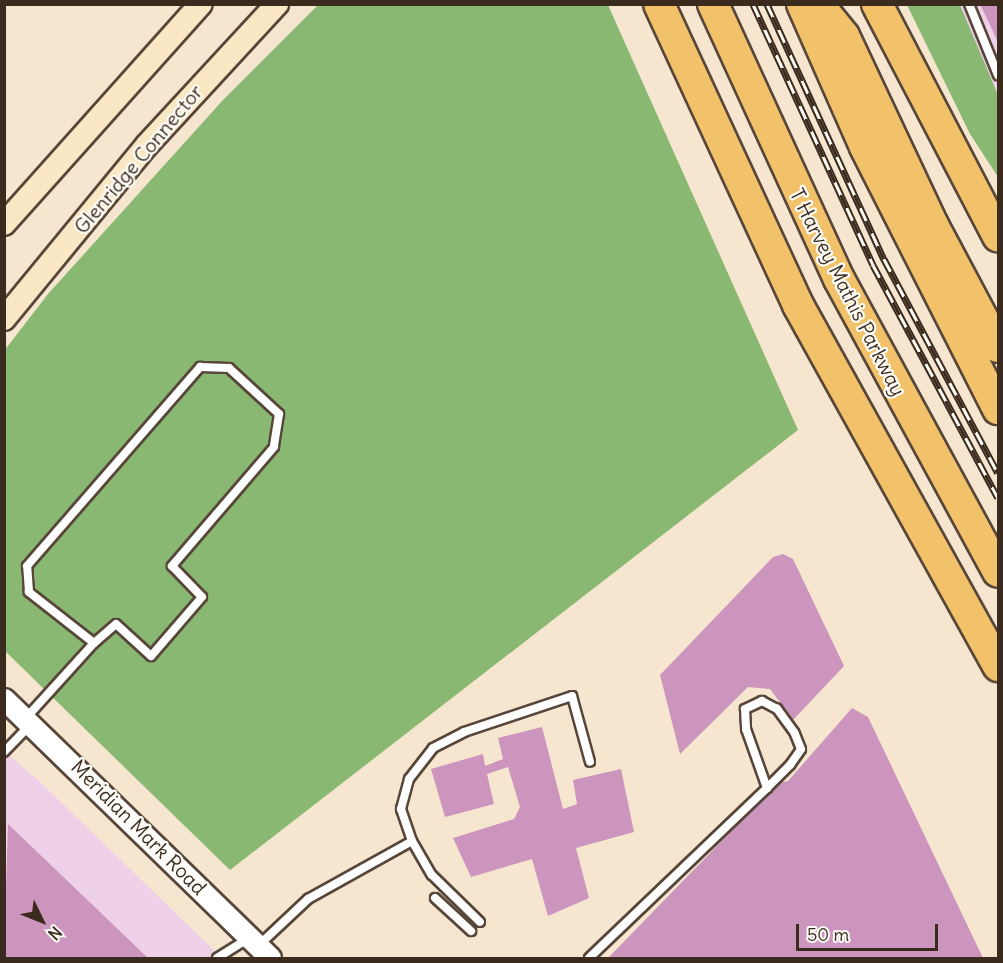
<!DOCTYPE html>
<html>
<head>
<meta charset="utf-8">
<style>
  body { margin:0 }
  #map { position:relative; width:1003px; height:963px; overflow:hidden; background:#f6e6cf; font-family:Delius,sans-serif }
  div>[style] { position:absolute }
  .built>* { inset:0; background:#eed0e8 }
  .forest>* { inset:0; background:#88b872 }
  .building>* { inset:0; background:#cc95be }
  .roads { filter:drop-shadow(2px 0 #574639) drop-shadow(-2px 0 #574639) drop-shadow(0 2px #574639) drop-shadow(0 -2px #574639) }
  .service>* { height:8px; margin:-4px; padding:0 4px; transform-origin:4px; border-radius:4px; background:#fff }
  .tertiary>* { height:21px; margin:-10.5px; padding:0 10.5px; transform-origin:10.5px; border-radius:10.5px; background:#fff }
  .secondary>* { height:22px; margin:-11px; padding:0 11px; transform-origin:11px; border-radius:11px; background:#fae7c3 }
  .motorway>* { height:30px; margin:-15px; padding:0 15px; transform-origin:15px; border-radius:15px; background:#f2c26a }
  .rail>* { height:7px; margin-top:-3.5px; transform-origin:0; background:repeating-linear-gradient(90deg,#fdfcf7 0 14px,#3b2a1e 0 28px); box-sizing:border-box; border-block:2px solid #3b2a1e }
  span { translate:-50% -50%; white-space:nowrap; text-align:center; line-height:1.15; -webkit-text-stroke:4.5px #fdfcf7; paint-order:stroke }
  .street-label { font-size:20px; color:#3b2a1e }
  .frame { position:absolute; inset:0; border:6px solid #3b2a1e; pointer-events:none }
  .north { position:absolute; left:12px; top:891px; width:60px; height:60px; -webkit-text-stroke:4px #fdfcf7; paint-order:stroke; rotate:133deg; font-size:16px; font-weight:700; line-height:24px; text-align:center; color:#3b2a1e }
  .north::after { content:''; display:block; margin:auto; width:21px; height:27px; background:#3b2a1e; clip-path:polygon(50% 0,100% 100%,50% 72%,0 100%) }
  .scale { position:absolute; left:796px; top:924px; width:142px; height:27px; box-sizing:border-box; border:3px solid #3b2a1e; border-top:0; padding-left:8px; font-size:18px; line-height:21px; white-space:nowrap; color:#3b2a1e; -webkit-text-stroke:4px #fdfcf7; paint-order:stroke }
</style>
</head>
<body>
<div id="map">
  <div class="built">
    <i style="clip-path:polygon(934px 5px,998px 5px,998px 149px)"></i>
    <i style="clip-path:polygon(4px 751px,38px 780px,222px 958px,5px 958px)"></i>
  </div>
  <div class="forest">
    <i style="clip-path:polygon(318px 5px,608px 5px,798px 430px,230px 870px,5px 651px,4px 351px,48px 294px,223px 100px)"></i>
    <i style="clip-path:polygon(907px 5px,960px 5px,998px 95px,998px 177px,970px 134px)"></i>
  </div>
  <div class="building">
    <i style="clip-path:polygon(980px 4px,998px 4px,998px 42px)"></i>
    <i style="clip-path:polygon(783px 554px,793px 559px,844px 666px,793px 720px,770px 689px,748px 687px,680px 754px,660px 675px,773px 557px)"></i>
    <i style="clip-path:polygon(852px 708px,868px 717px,983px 958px,608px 958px,778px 783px,788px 781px)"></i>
    <i style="clip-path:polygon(542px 727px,563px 809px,577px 804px,573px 780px,621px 769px,634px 832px,576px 848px,589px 898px,548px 916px,532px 859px,471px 877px,453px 838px,514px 819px,520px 807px,508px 767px,487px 774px,494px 804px,445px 817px,431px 769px,483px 754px,485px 766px,503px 759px,498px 738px)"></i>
    <i style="clip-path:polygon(8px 824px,148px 958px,4px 958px)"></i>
  </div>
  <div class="roads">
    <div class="service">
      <i style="left:969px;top:4px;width:77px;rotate:67.8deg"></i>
      <i style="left:26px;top:718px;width:101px;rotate:-47.8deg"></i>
      <i style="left:94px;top:643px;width:83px;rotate:-141.9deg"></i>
      <i style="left:29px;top:592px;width:26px;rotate:-94deg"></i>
      <i style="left:27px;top:566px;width:264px;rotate:-49deg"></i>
      <i style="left:200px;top:367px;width:29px;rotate:2deg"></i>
      <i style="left:229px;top:368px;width:68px;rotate:42.6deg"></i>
      <i style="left:279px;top:414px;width:33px;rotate:99deg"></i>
      <i style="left:274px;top:447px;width:157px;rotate:130.6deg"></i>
      <i style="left:172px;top:566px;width:43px;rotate:45.9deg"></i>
      <i style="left:202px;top:597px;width:78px;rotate:130.8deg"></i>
      <i style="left:151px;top:656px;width:47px;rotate:-137.6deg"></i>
      <i style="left:116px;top:624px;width:29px;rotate:139deg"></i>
      <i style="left:4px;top:752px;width:36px;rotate:-46deg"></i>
      <i style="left:412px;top:841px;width:39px;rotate:60deg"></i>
      <i style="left:432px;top:875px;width:67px;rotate:44.4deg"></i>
      <i style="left:435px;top:898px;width:49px;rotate:42.5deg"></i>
      <i style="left:258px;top:946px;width:69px;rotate:-43.2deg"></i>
      <i style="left:308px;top:899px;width:119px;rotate:-29.1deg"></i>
      <i style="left:412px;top:841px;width:34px;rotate:-109deg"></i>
      <i style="left:401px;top:809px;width:31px;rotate:-75deg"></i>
      <i style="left:409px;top:779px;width:39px;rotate:-52deg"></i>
      <i style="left:433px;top:748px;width:35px;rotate:-27deg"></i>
      <i style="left:464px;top:732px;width:114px;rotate:-18.4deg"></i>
      <i style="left:572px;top:696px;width:68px;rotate:74.7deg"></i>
      <i style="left:217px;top:958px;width:38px;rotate:-32deg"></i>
      <i style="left:589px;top:958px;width:246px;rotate:-43.7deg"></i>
      <i style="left:767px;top:788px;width:33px;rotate:-45deg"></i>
      <i style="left:790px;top:765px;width:19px;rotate:-55deg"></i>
      <i style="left:801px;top:749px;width:18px;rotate:-112deg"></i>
      <i style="left:794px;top:732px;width:29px;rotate:-126deg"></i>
      <i style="left:777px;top:709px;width:17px;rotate:-152deg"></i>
      <i style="left:762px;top:701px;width:19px;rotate:155deg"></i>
      <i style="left:745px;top:709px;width:20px;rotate:87deg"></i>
      <i style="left:746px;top:729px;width:63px;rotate:70.4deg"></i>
    </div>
    <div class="tertiary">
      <i style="left:4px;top:699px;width:371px;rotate:44.2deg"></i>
    </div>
    <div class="secondary">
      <i style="left:4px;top:224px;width:295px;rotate:-48.2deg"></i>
      <i style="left:4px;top:319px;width:225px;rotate:-50.6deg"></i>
      <i style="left:147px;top:145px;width:192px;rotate:-47.3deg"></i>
    </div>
    <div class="motorway">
      <i style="left:659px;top:4px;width:332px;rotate:65.2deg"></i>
      <i style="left:798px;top:305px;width:413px;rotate:61deg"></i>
      <i style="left:713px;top:4px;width:302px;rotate:65.4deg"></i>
      <i style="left:839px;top:279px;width:333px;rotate:61.5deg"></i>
      <i style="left:802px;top:4px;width:156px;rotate:66.2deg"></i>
      <i style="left:865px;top:147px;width:294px;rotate:63.1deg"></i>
      <i style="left:818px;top:4px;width:41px;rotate:50.9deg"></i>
      <i style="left:844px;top:36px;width:209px;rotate:64.8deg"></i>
      <i style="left:933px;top:225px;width:138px;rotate:62deg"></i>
      <i style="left:877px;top:4px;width:262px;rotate:62.5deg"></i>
    </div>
  </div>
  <div class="rail">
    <i style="left:753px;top:4px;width:287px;rotate:65.3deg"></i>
    <i style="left:873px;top:265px;width:264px;rotate:61.8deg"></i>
    <i style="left:767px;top:4px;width:281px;rotate:65.4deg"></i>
    <i style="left:884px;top:259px;width:242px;rotate:62deg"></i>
  </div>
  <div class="street-label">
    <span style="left:138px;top:159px;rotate:-50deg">Glenridge Connector</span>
    <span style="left:848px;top:292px;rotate:63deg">T Harvey Mathis Parkway</span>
    <span style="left:139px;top:827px;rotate:45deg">Meridian Mark Road</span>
  </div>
  <div class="frame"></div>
  <div class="north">N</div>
  <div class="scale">50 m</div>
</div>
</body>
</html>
